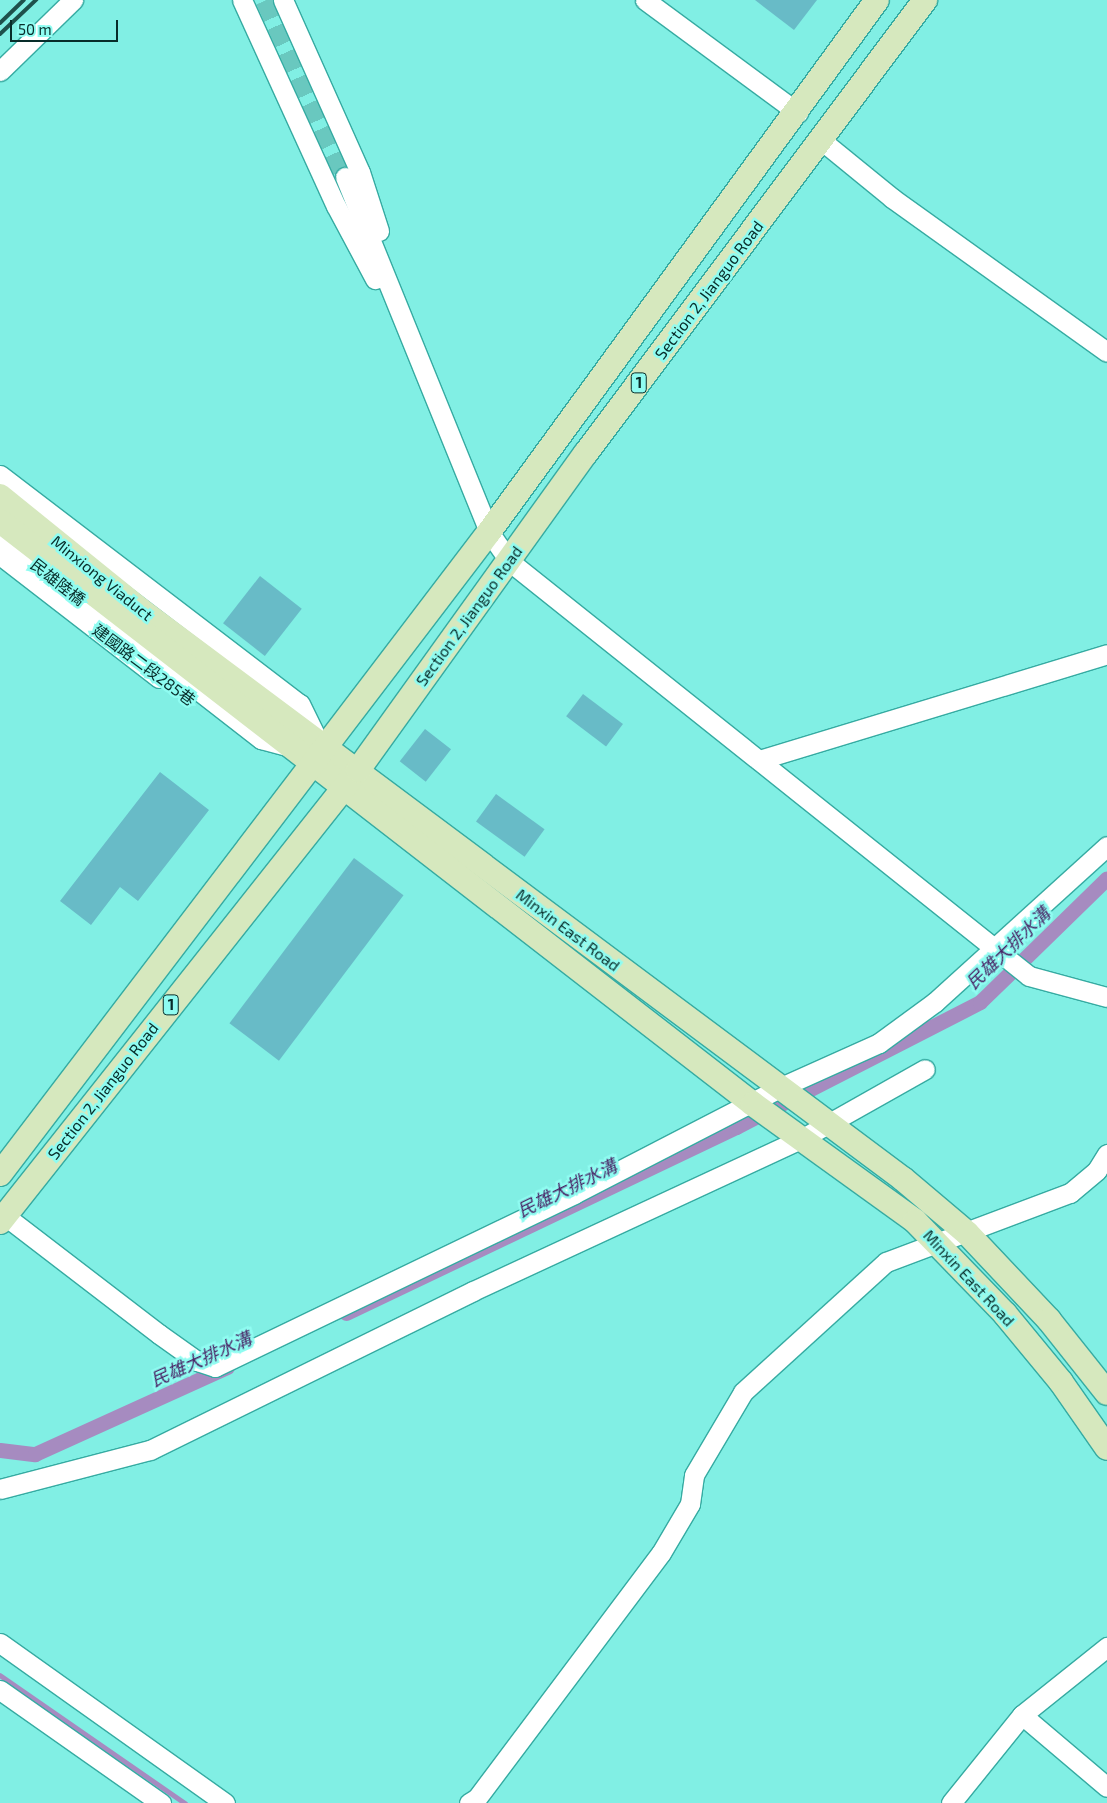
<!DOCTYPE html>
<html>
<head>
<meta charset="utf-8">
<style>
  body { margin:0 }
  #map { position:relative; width:1107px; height:1803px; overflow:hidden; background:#81efe4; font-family:"Exo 2","Noto Sans TC",sans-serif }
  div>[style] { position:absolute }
  .stream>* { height:4.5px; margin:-2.25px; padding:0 2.25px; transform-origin:2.25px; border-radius:2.25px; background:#a68bc0 }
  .canal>* { height:15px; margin:-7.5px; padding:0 7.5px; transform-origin:7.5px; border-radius:7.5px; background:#a68bc0 }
  .building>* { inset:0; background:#68bbc7; transform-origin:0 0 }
  .minor-tunnel>* { height:19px; margin-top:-9.5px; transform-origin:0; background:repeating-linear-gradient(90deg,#69c8bf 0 19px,transparent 0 28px) }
  .roads { filter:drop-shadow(1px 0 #36aba2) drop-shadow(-1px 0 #36aba2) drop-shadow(0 1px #36aba2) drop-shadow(0 -1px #36aba2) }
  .minor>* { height:19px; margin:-9.5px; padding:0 9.5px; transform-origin:9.5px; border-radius:9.5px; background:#fff }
  .major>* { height:24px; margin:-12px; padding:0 12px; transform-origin:12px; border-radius:12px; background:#d6e8be }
  .rail>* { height:4px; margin:-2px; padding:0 2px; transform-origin:2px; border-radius:2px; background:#1e514c }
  span { translate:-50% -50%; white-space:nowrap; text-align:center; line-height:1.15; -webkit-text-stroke:5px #8ffcf1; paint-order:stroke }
  .shield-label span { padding:1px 4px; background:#8ffcf1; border:1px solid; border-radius:4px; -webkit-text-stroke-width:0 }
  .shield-label { font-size:15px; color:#082d2a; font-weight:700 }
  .street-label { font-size:16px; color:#082d2a }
  .water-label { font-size:18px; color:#492566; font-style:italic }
  .scale { position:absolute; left:10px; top:20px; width:108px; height:22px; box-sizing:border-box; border:2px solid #082d2a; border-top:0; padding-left:6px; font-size:15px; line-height:18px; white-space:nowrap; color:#082d2a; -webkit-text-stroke:4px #8ffcf1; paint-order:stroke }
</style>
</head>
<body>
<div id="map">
  <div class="stream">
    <i style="left:0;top:1675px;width:225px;rotate:34.7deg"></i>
  </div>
  <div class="canal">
    <i style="left:346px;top:1313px;width:432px;rotate:-25.5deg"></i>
    <i style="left:736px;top:1127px;width:274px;rotate:-27.1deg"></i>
    <i style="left:980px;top:1002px;width:177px;rotate:-44.3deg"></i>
    <i style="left:0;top:1450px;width:35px;rotate:7deg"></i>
    <i style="left:35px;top:1454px;width:211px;rotate:-24.4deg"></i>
  </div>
  <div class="building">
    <i style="clip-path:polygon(755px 0,817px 0,794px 30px)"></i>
    <i style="left:260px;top:576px;width:53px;height:60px;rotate:38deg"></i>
    <i style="left:583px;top:694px;width:50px;height:28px;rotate:37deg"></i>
    <i style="left:425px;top:729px;width:33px;height:41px;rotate:38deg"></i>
    <i style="clip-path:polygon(160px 772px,209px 810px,138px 901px,120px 887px,91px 925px,60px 901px)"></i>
    <i style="left:496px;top:794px;width:60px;height:34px;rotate:36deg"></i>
    <i style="left:354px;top:858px;width:62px;height:207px;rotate:37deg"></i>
  </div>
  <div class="minor-tunnel">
    <i style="left:265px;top:0;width:194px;rotate:65.7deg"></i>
  </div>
  <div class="roads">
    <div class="minor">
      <i style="left:242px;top:0;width:226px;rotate:65.5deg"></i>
      <i style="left:336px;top:206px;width:83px;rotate:61.9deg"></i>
      <i style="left:283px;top:0;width:188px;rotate:65.9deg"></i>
      <i style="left:360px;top:172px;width:62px;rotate:72.1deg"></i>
      <i style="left:645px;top:0;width:190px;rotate:36.4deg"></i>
      <i style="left:0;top:71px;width:102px;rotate:-44.2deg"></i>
      <i style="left:821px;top:140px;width:92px;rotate:39.2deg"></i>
      <i style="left:892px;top:198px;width:264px;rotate:35.6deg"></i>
      <i style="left:345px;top:177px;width:383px;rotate:67.9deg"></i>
      <i style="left:489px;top:532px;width:35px;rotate:55deg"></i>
      <i style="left:509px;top:561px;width:665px;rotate:38.59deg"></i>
      <i style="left:1029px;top:976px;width:81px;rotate:15.1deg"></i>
      <i style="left:0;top:475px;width:377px;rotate:37.4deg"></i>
      <i style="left:300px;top:704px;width:37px;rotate:64deg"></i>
      <i style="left:0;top:536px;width:331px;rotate:37.9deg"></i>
      <i style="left:261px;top:739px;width:27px;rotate:15deg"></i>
      <i style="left:0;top:555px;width:201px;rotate:37.7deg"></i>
      <i style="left:759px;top:760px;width:364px;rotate:-16.9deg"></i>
      <i style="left:0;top:1212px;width:200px;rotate:37.5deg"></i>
      <i style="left:159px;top:1334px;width:47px;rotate:35.4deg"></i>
      <i style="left:197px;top:1361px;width:19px;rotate:18deg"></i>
      <i style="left:215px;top:1367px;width:399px;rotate:-25.7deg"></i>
      <i style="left:574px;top:1194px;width:231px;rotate:-27.3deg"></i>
      <i style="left:779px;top:1088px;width:110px;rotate:-24.2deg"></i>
      <i style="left:879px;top:1043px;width:69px;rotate:-36.2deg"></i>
      <i style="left:935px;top:1002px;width:232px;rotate:-42.2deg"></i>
      <i style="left:0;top:1489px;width:155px;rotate:-14.6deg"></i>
      <i style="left:150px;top:1450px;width:360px;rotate:-26.2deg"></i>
      <i style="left:473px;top:1291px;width:362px;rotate:-24.9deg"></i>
      <i style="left:801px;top:1139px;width:142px;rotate:-29.4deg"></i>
      <i style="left:0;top:1643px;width:276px;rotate:35.4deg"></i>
      <i style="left:0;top:1690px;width:197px;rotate:35.1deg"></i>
      <i style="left:1022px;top:1715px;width:111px;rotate:40.3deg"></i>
      <i style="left:469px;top:1803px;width:9px;rotate:-32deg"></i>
      <i style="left:477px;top:1798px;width:306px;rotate:-53.1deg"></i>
      <i style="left:661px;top:1553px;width:57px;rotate:-59.4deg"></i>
      <i style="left:690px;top:1504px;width:29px;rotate:-82deg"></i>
      <i style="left:694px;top:1475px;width:96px;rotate:-59.4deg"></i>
      <i style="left:743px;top:1392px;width:193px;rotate:-42.3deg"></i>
      <i style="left:886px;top:1262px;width:197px;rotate:-20.6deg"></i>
      <i style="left:1070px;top:1193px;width:35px;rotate:-40deg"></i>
      <i style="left:1097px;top:1170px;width:19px;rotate:-58deg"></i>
      <i style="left:951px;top:1803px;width:113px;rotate:-51.1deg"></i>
      <i style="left:1022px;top:1715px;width:109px;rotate:-38.7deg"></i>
    </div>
    <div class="major">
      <i style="left:0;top:496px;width:181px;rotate:39deg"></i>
      <i style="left:141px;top:610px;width:951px;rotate:36.75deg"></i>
      <i style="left:903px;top:1179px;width:84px;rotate:40.2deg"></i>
      <i style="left:967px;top:1233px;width:120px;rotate:46.7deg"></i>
      <i style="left:1049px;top:1320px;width:93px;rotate:51.5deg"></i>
      <i style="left:0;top:521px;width:952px;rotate:37.75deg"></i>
      <i style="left:753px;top:1104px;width:200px;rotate:35.8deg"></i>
      <i style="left:915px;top:1221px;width:129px;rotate:45.9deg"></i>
      <i style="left:1005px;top:1314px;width:88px;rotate:50.5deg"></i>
      <i style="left:1061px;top:1382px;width:80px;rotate:55.1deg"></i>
      <i style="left:0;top:1174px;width:807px;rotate:-52.7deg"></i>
      <i style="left:489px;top:532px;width:658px;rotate:-53.9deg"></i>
      <i style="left:0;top:1222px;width:577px;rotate:-51.62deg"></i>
      <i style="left:358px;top:770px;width:390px;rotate:-54.3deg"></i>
      <i style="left:586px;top:453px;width:566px;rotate:-53.19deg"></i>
    </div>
  </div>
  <div class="rail">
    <i style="left:0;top:23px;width:33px;rotate:-44deg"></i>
    <i style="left:0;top:34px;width:50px;rotate:-43.4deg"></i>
  </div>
  <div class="shield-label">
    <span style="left:639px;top:383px">1</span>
    <span style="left:171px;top:1005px">1</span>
  </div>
  <div class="street-label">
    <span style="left:709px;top:290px;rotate:-53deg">Section 2, Jianguo Road</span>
    <span style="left:102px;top:578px;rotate:39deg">Minxiong Viaduct</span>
    <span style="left:58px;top:582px;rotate:38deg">民雄陸橋</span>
    <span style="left:469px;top:616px;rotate:-54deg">Section 2, Jianguo Road</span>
    <span style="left:144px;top:665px;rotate:37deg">建國路二段285巷</span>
    <span style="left:568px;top:930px;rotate:37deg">Minxin East Road</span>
    <span style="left:103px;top:1091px;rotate:-52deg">Section 2, Jianguo Road</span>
    <span style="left:969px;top:1278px;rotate:47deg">Minxin East Road</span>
  </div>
  <div class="water-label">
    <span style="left:1008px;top:948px;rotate:-44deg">民雄大排水溝</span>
    <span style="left:567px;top:1188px;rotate:-26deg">民雄大排水溝</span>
    <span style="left:201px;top:1359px;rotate:-24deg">民雄大排水溝</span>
  </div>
  <div class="scale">50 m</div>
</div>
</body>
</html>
